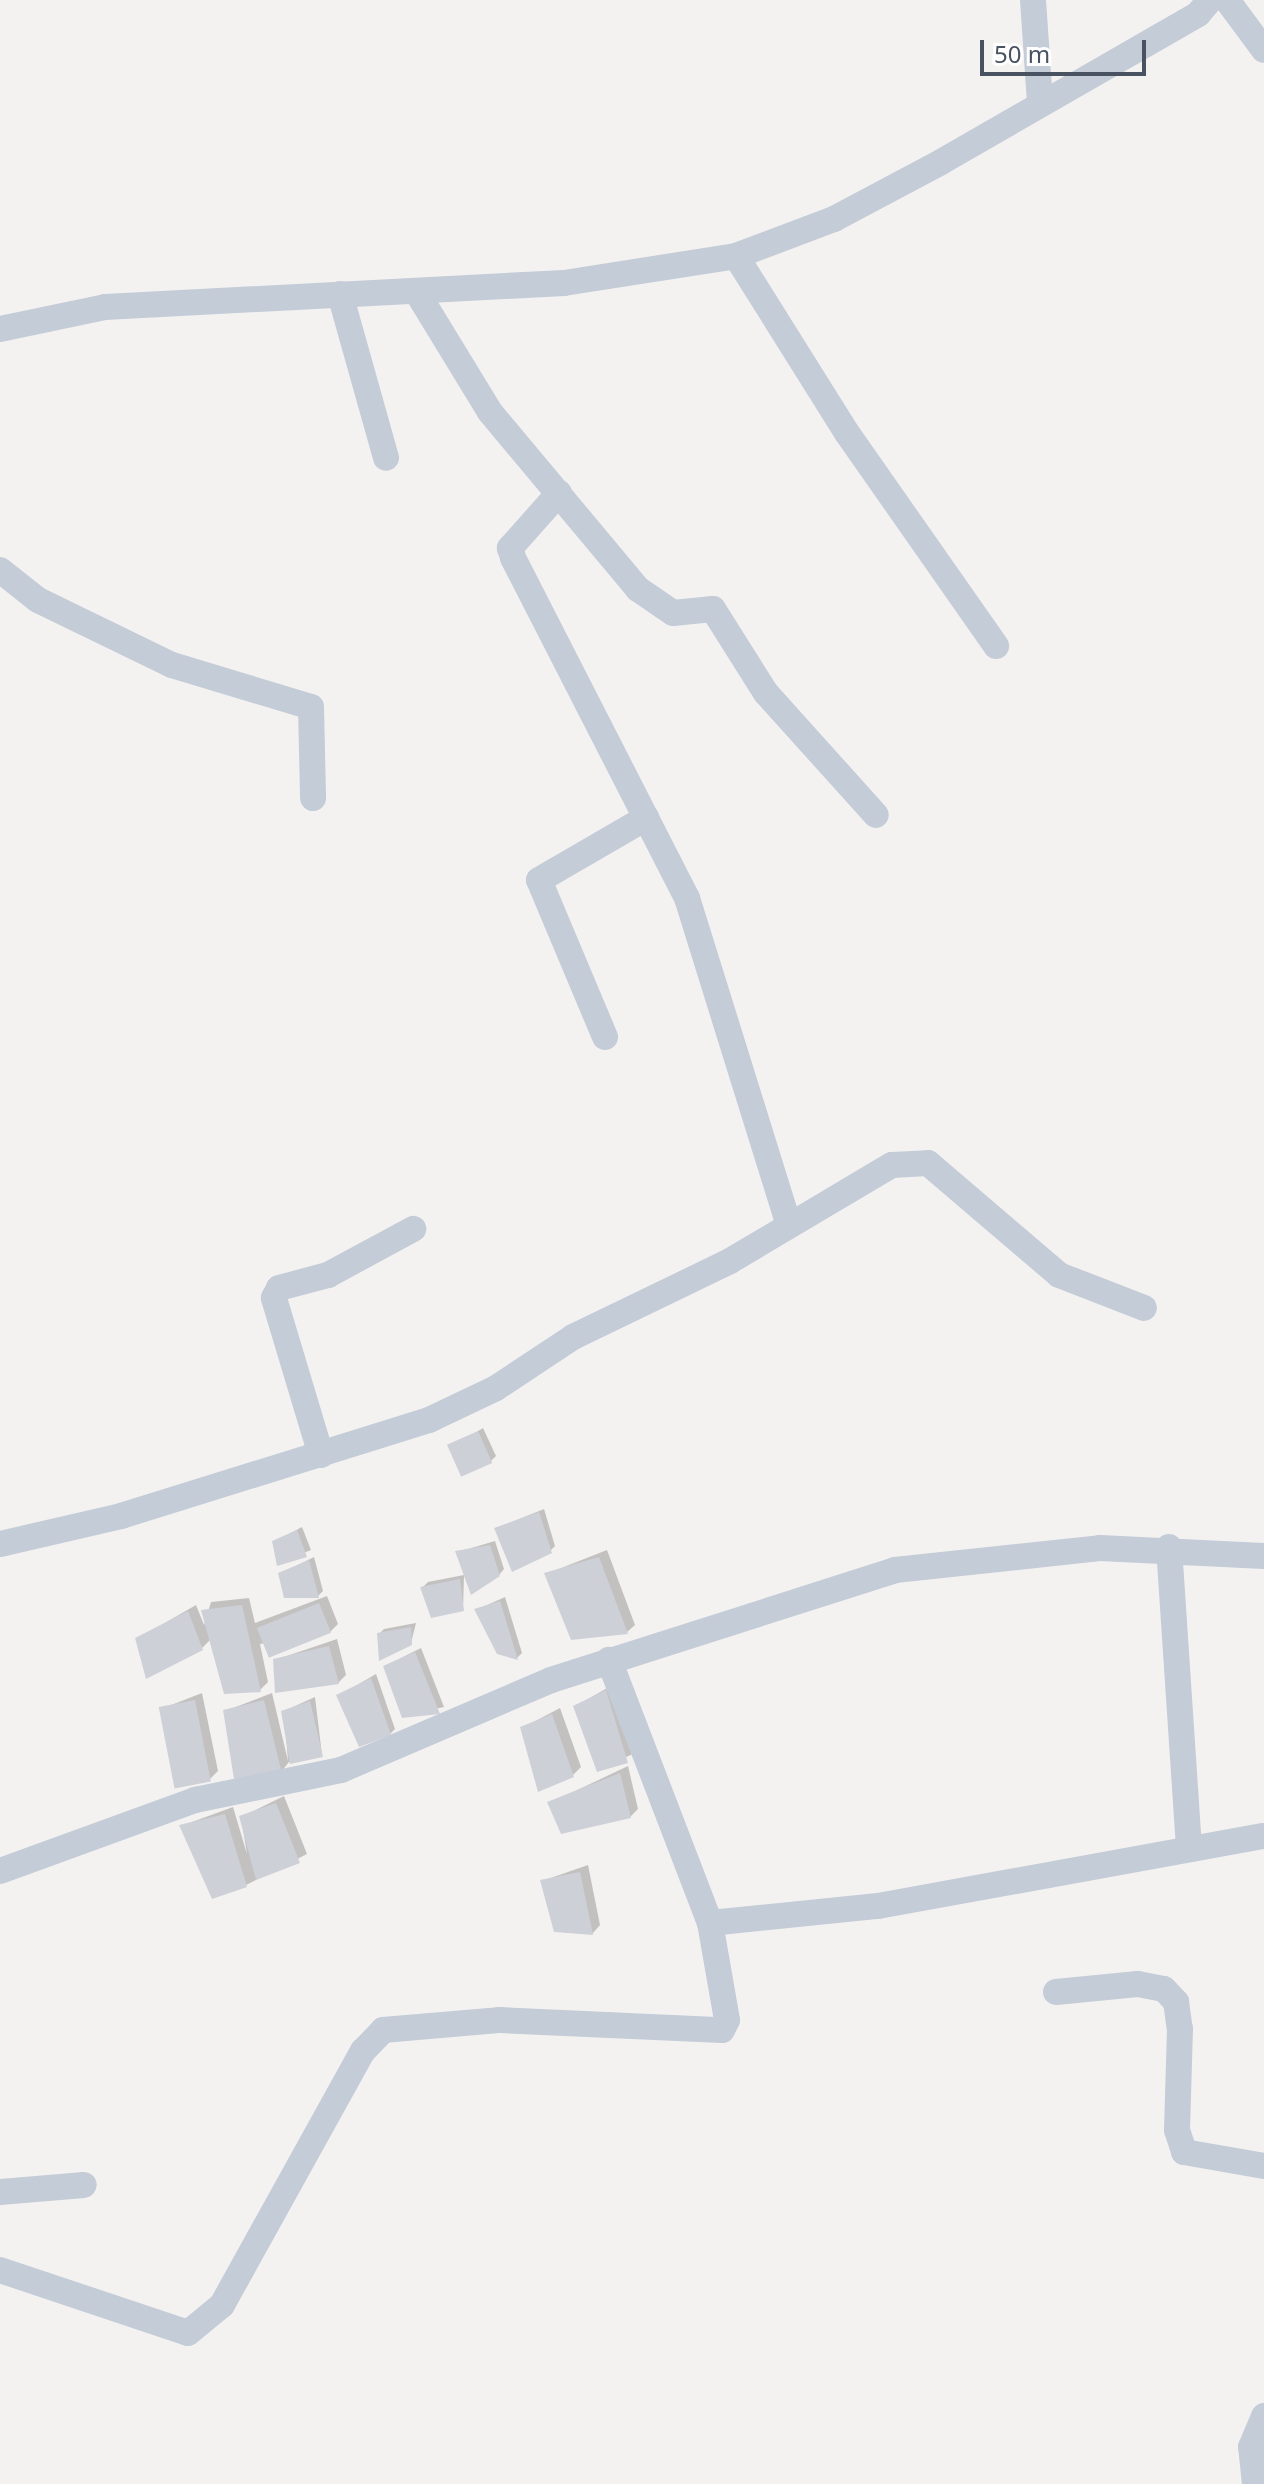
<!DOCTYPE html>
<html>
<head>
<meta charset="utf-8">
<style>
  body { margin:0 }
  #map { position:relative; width:1264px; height:2484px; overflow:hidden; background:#f4f2f1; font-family:"Noto Sans",sans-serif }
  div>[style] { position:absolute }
  .shadow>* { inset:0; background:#0003 }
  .building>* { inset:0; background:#cdd0d7; transform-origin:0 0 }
  .street>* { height:26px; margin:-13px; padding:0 13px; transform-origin:13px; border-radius:13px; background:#c4ccd7 }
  span { translate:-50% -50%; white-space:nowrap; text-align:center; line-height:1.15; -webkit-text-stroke:7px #fff; paint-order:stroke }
  .scale { position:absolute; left:980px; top:40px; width:166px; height:36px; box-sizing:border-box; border:4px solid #485261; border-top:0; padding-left:10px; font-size:24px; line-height:28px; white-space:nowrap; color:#485261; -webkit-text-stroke:6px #fff; paint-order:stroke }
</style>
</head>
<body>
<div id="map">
  <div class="shadow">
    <i style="clip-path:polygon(483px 1428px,496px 1456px,491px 1461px,457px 1444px)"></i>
    <i style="clip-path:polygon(544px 1509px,555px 1546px,550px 1551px,497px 1528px)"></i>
    <i style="clip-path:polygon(302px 1527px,311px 1550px,279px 1563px,274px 1542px)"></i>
    <i style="clip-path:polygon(495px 1541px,504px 1569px,499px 1575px,458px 1552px)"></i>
    <i style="clip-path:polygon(607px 1550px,635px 1625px,627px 1632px,573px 1638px,546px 1574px)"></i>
    <i style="clip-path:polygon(314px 1557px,323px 1591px,318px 1596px,280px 1574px)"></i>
    <i style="clip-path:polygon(464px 1575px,463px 1610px,423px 1587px,428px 1582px)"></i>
    <i style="clip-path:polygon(327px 1596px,338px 1624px,330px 1632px,260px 1644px,268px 1682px,260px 1690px,211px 1639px,202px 1648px,137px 1639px,196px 1605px,204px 1625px,211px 1602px,249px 1598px,255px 1623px)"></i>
    <i style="clip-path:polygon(505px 1597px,522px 1653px,517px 1658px,476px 1610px)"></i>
    <i style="clip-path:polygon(416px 1623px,411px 1643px,379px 1634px,384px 1629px)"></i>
    <i style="clip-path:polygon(337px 1639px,346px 1675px,338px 1683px,275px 1660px)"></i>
    <i style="clip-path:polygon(421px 1648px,444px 1707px,403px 1716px,385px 1666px)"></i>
    <i style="clip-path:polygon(376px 1674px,395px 1729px,390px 1734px,338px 1696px)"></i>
    <i style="clip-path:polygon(614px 1684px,635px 1753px,598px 1770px,576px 1706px)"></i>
    <i style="clip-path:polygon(202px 1693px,218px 1771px,210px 1779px,161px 1709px)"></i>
    <i style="clip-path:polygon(272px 1693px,288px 1761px,284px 1711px,315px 1697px,322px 1755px,289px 1762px,281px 1772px,225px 1711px)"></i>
    <i style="clip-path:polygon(560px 1708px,581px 1767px,573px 1775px,522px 1728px)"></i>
    <i style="clip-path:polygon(628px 1766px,638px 1809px,630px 1817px,550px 1803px)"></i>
    <i style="clip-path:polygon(284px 1796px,307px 1854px,246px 1885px,181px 1826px,233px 1807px,247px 1854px,241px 1817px)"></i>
    <i style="clip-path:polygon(588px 1865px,600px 1925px,593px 1933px,556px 1930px,542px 1881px)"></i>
  </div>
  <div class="building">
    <i style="left:478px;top:1431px;width:35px;height:34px;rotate:66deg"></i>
    <i style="clip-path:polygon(539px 1512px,552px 1553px,512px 1572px,494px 1528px)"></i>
    <i style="clip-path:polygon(297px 1530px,307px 1557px,277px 1566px,272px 1541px)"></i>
    <i style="clip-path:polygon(490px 1545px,500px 1576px,471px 1595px,455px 1551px)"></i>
    <i style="clip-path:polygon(599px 1557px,628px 1634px,571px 1640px,544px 1573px)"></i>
    <i style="clip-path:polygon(309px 1560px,319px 1598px,284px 1598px,278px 1573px)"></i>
    <i style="clip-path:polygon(460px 1579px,464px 1611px,431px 1618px,420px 1587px)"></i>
    <i style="clip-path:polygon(500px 1601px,518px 1660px,497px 1654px,474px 1609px)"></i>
    <i style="left:319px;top:1603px;width:32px;height:67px;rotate:68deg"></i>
    <i style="clip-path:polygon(242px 1605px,261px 1692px,224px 1694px,201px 1610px)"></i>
    <i style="clip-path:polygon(188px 1611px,203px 1650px,146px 1679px,135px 1638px)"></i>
    <i style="clip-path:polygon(411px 1627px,412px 1645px,379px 1661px,377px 1633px)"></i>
    <i style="clip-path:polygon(329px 1646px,339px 1684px,275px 1693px,273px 1659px)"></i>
    <i style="clip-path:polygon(415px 1652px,440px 1714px,402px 1718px,383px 1666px)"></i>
    <i style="clip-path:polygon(371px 1678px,391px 1735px,359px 1747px,336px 1695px)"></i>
    <i style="clip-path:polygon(606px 1690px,628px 1763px,597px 1772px,573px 1706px)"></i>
    <i style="left:195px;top:1700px;width:83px;height:37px;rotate:79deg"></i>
    <i style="clip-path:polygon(264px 1700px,282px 1774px,234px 1779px,223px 1710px)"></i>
    <i style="clip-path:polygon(310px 1701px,323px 1757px,290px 1764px,281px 1711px)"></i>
    <i style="clip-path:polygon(552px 1714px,574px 1777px,538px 1792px,520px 1727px)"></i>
    <i style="clip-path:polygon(620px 1773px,631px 1818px,561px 1834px,547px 1802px)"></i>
    <i style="clip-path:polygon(276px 1803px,300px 1863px,256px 1880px,239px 1816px)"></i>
    <i style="clip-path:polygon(225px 1814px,247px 1887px,212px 1899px,179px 1825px)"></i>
    <i style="clip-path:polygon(580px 1872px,593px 1935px,554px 1932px,540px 1880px)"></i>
  </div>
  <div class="street">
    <i style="left:1033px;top:0;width:102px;rotate:86.1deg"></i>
    <i style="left:1227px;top:0;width:62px;rotate:53.5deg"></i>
    <i style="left:736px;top:256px;width:209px;rotate:57.9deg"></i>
    <i style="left:847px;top:433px;width:260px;rotate:55deg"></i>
    <i style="left:340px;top:294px;width:170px;rotate:74.3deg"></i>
    <i style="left:418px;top:294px;width:138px;rotate:58.6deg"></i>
    <i style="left:490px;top:412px;width:231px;rotate:50.1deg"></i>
    <i style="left:638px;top:589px;width:42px;rotate:34.4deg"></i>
    <i style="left:673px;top:613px;width:40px;rotate:-5.7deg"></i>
    <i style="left:713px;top:609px;width:99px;rotate:57.8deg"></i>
    <i style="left:766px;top:693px;width:164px;rotate:48deg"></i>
    <i style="left:0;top:329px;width:107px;rotate:-11.8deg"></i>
    <i style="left:105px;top:307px;width:460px;rotate:-3deg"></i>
    <i style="left:564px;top:283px;width:174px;rotate:-8.9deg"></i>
    <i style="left:736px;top:256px;width:105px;rotate:-20.7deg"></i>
    <i style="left:834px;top:219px;width:121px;rotate:-28deg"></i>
    <i style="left:941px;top:162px;width:297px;rotate:-29.9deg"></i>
    <i style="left:1198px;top:14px;width:18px;rotate:-49deg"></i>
    <i style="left:559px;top:493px;width:74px;rotate:131.7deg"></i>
    <i style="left:510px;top:548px;width:10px;rotate:73deg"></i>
    <i style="left:513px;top:558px;width:382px;rotate:62.9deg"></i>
    <i style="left:687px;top:898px;width:340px;rotate:72.7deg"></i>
    <i style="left:0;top:570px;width:48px;rotate:38.3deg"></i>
    <i style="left:38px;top:600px;width:149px;rotate:25.9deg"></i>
    <i style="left:172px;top:665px;width:145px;rotate:16.8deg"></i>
    <i style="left:311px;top:707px;width:91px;rotate:88.7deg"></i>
    <i style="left:605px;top:1037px;width:170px;rotate:-112.8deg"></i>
    <i style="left:539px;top:880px;width:124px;rotate:-30.1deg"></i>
    <i style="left:321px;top:1455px;width:164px;rotate:-106.7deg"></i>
    <i style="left:274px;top:1298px;width:11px;rotate:-63deg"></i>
    <i style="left:279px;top:1288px;width:51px;rotate:-14.9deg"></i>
    <i style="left:328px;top:1275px;width:97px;rotate:-28.4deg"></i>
    <i style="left:0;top:1544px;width:124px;rotate:-13deg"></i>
    <i style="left:121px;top:1516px;width:323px;rotate:-17.3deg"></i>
    <i style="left:429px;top:1420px;width:74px;rotate:-25.5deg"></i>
    <i style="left:496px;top:1388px;width:92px;rotate:-33.5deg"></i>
    <i style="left:573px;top:1337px;width:174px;rotate:-25.8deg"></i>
    <i style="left:730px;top:1261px;width:188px;rotate:-30.7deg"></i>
    <i style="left:892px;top:1165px;width:36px;rotate:-3deg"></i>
    <i style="left:928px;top:1163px;width:172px;rotate:40.5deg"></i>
    <i style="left:1059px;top:1275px;width:91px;rotate:21.2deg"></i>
    <i style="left:1169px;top:1547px;width:301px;rotate:86.2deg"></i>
    <i style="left:0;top:1871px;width:208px;rotate:-20deg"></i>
    <i style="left:195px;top:1800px;width:149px;rotate:-11.6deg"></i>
    <i style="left:341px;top:1770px;width:228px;rotate:-23.2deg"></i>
    <i style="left:551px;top:1680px;width:361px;rotate:-17.7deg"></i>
    <i style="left:895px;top:1570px;width:206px;rotate:-6.1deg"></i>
    <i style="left:1100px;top:1548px;width:164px;rotate:2.8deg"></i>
    <i style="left:710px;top:1923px;width:169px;rotate:-5.8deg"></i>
    <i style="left:878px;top:1906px;width:392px;rotate:-10.3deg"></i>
    <i style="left:1056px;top:1992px;width:82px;rotate:-5.6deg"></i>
    <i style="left:1138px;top:1984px;width:26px;rotate:11deg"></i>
    <i style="left:1164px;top:1989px;width:18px;rotate:47deg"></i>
    <i style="left:1176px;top:2002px;width:27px;rotate:82deg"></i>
    <i style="left:1180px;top:2029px;width:101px;rotate:91.7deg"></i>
    <i style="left:1177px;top:2130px;width:23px;rotate:72deg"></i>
    <i style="left:1184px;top:2152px;width:81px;rotate:9.9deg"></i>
    <i style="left:0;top:2192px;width:84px;rotate:-4.8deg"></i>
    <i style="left:0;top:2270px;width:198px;rotate:18.5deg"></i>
    <i style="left:188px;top:2333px;width:44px;rotate:-39.5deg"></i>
    <i style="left:222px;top:2305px;width:291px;rotate:-61deg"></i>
    <i style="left:363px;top:2051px;width:29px;rotate:-46deg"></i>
    <i style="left:383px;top:2030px;width:116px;rotate:-4.9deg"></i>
    <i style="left:499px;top:2020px;width:223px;rotate:2.6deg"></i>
    <i style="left:722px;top:2030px;width:11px;rotate:-63deg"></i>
    <i style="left:727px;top:2020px;width:98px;rotate:-99.9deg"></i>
    <i style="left:710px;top:1923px;width:282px;rotate:-111deg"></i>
    <i style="left:1255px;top:2484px;width:37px;rotate:-96deg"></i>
    <i style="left:1251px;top:2447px;width:34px;rotate:-67deg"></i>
  </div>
  <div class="scale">50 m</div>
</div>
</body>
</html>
